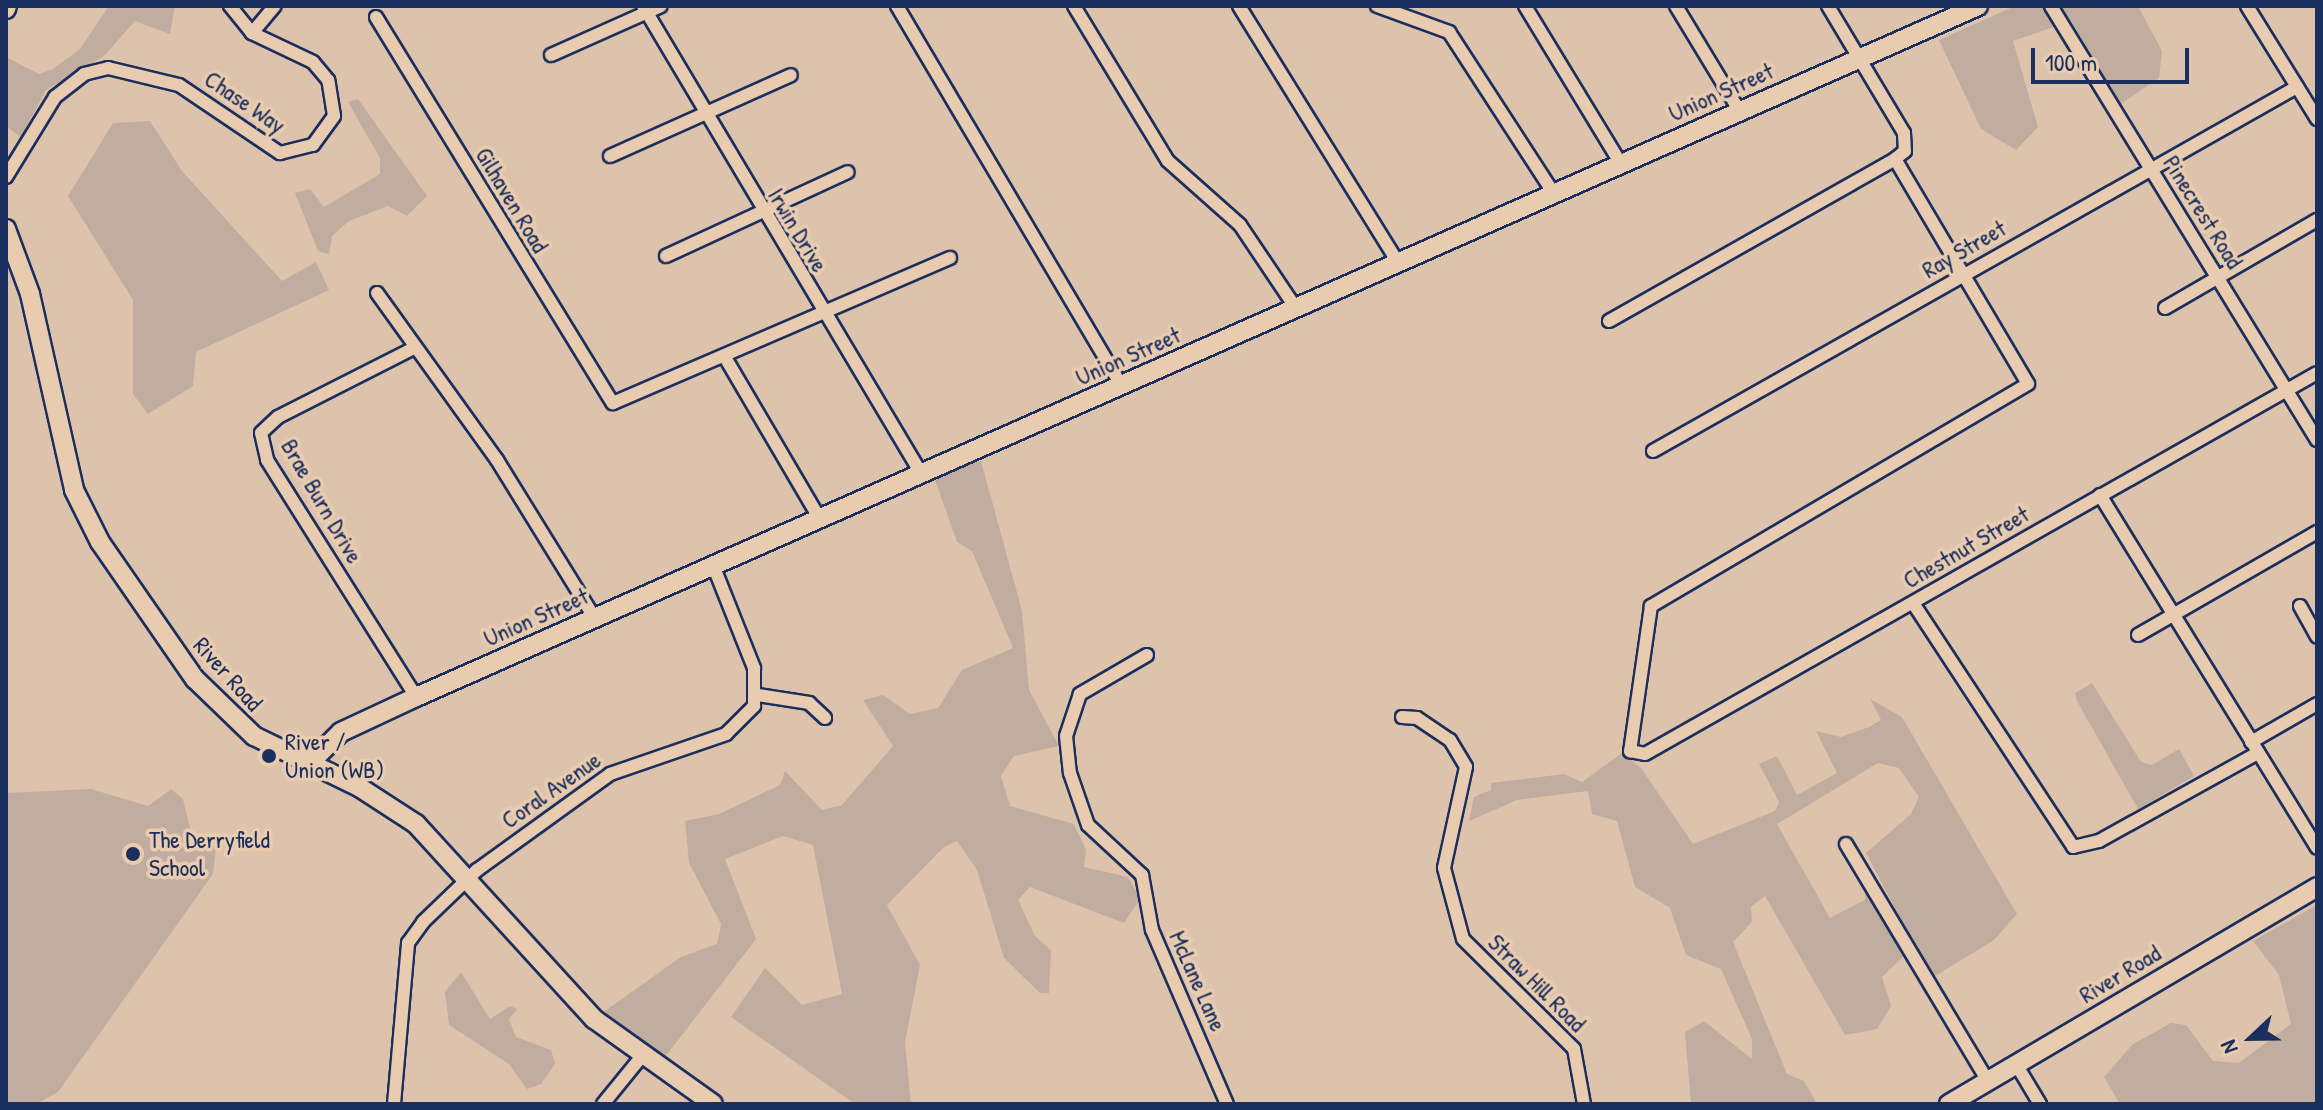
<!DOCTYPE html>
<html>
<head>
<meta charset="utf-8">
<style>
  body { margin:0 }
  #map { position:relative; width:2323px; height:1110px; overflow:hidden; background:#ddc3ab; font-family:"Patrick Hand",sans-serif }
  div>[style] { position:absolute }
  .green>* { inset:0; background:#c0ada0 }
  .roads { filter:drop-shadow(2px 0 #1b2f5e) drop-shadow(-2px 0 #1b2f5e) drop-shadow(0 2px #1b2f5e) drop-shadow(0 -2px #1b2f5e) }
  .street>* { height:12px; margin:-6px; padding:0 6px; transform-origin:6px; border-radius:6px; background:#e9ccb0 }
  .secondary>* { height:18px; margin:-9px; padding:0 9px; transform-origin:9px; border-radius:9px; background:#e9ccb0 }
  .dots>* { width:22px; height:22px; translate:-50% -50%; box-sizing:border-box; border:4px solid #e9ccb0; border-radius:50% }
  span { translate:-50% -50%; white-space:nowrap; text-align:center; line-height:1.15; -webkit-text-stroke:7px #e9ccb0; paint-order:stroke }
  .street-label { font-size:24px; color:#1b2f5e }
  .poi-label { font-size:24px; color:#1b2f5e }
  .left { translate:0 -50%; text-align:left }
  .frame { position:absolute; inset:0; border:8px solid #1b2f5e; pointer-events:none }
  .north { position:absolute; left:2211px; top:998px; width:80px; height:80px; -webkit-text-stroke:6px #e9ccb0; paint-order:stroke; rotate:248deg; font-size:22px; font-weight:700; line-height:32px; text-align:center; color:#1b2f5e }
  .north::after { content:''; display:block; margin:auto; width:28px; height:36px; background:#1b2f5e; clip-path:polygon(50% 0,100% 100%,50% 72%,0 100%) }
  .scale { position:absolute; left:2031px; top:48px; width:158px; height:36px; box-sizing:border-box; border:4px solid #1b2f5e; border-top:0; padding-left:10px; font-size:24px; line-height:28px; white-space:nowrap; color:#1b2f5e; -webkit-text-stroke:6px #e9ccb0; paint-order:stroke }
</style>
</head>
<body>
<div id="map">
  <div class="green">
    <i style="clip-path:polygon(109px 6px,175px 6px,170px 34px,135px 21px,104px 56px,46px 90px,21px 137px,6px 126px,6px 57px,39px 74px,53px 69px,80px 49px)"></i>
    <i style="clip-path:polygon(2015px 6px,2138px 6px,2162px 51px,2159px 78px,2121px 104px,2071px 21px,2013px 41px,2038px 127px,2016px 150px,1981px 129px,1939px 40px)"></i>
    <i style="clip-path:polygon(358px 99px,427px 196px,407px 216px,388px 206px,349px 221px,332px 236px,329px 254px,318px 251px,295px 193px,310px 189px,324px 207px,380px 174px,380px 158px,348px 102px)"></i>
    <i style="clip-path:polygon(150px 121px,182px 171px,282px 281px,316px 262px,329px 290px,196px 352px,193px 386px,148px 414px,133px 394px,133px 300px,68px 196px,113px 123px)"></i>
    <i style="clip-path:polygon(981px 461px,1022px 611px,1029px 690px,1059px 746px,1014px 756px,1001px 776px,1010px 806px,1074px 824px,1086px 850px,1084px 867px,1128px 877px,1140px 899px,1124px 923px,1030px 887px,1018px 900px,1035px 936px,1051px 950px,1049px 993px,1040px 993px,1004px 958px,977px 870px,957px 841px,944px 847px,887px 905px,920px 965px,905px 1042px,911px 1104px,855px 1104px,731px 1017px,765px 968px,802px 1005px,842px 994px,813px 845px,783px 836px,725px 859px,756px 939px,662px 1061px,602px 1013px,681px 957px,717px 944px,721px 924px,689px 863px,685px 821px,719px 814px,780px 785px,785px 771px,822px 810px,842px 805px,893px 746px,863px 700px,883px 695px,910px 714px,938px 708px,962px 670px,1013px 648px,972px 551px,957px 542px,934px 477px)"></i>
    <i style="clip-path:polygon(2092px 683px,2141px 762px,2152px 765px,2179px 749px,2194px 776px,2138px 809px,2077px 701px,2075px 693px)"></i>
    <i style="clip-path:polygon(1870px 699px,1902px 717px,2017px 914px,1994px 940px,1932px 978px,1866px 853px,1911px 814px,1919px 797px,1899px 768px,1878px 763px,1777px 824px,1830px 918px,1865px 900px,1866px 883px,1906px 954px,1882px 977px,1891px 1006px,1877px 1029px,1845px 1035px,1765px 896px,1751px 907px,1752px 922px,1733px 942px,1787px 1074px,1804px 1081px,1817px 1104px,1691px 1104px,1685px 1032px,1704px 1021px,1752px 1059px,1752px 1039px,1721px 969px,1686px 955px,1670px 908px,1635px 887px,1617px 821px,1592px 814px,1588px 791px,1517px 800px,1469px 821px,1474px 797px,1491px 790px,1491px 783px,1564px 774px,1582px 782px,1622px 753px,1641px 768px,1693px 844px,1775px 811px,1779px 802px,1759px 764px,1777px 756px,1797px 795px,1837px 773px,1816px 731px,1841px 737px,1869px 727px,1881px 720px)"></i>
    <i style="clip-path:polygon(91px 789px,148px 806px,171px 789px,183px 799px,194px 845px,217px 840px,213px 874px,58px 1092px,36px 1104px,6px 1104px,6px 793px)"></i>
    <i style="clip-path:polygon(2317px 905px,2317px 1104px,2120px 1104px,2104px 1077px,2133px 1044px,2171px 1023px,2186px 1025px,2213px 1061px,2239px 1063px,2291px 1024px,2279px 975px,2253px 941px)"></i>
    <i style="clip-path:polygon(461px 972px,490px 1019px,510px 1006px,517px 1009px,509px 1019px,516px 1037px,551px 1050px,555px 1064px,541px 1084px,527px 1089px,509px 1064px,449px 1025px,445px 992px)"></i>
  </div>
  <div class="roads">
    <div class="street">
      <i style="left:643px;top:6px;width:543px;rotate:59.24deg"></i>
      <i style="left:897px;top:6px;width:442px;rotate:59.4deg"></i>
      <i style="left:1074px;top:6px;width:181px;rotate:58.8deg"></i>
      <i style="left:1168px;top:161px;width:96px;rotate:41.6deg"></i>
      <i style="left:1240px;top:225px;width:99px;rotate:56.1deg"></i>
      <i style="left:1239px;top:6px;width:301px;rotate:58.2deg"></i>
      <i style="left:1377px;top:6px;width:77px;rotate:19.9deg"></i>
      <i style="left:1449px;top:32px;width:191px;rotate:57deg"></i>
      <i style="left:1525px;top:6px;width:183px;rotate:58.7deg"></i>
      <i style="left:1676px;top:6px;width:122px;rotate:58.8deg"></i>
      <i style="left:1828px;top:6px;width:148px;rotate:59.1deg"></i>
      <i style="left:1904px;top:133px;width:18px;rotate:87deg"></i>
      <i style="left:1905px;top:151px;width:13px;rotate:141deg"></i>
      <i style="left:1895px;top:159px;width:261px;rotate:59.4deg"></i>
      <i style="left:2028px;top:384px;width:438px;rotate:149.5deg"></i>
      <i style="left:1651px;top:606px;width:147px;rotate:98.2deg"></i>
      <i style="left:1630px;top:751px;width:15px;rotate:11deg"></i>
      <i style="left:1645px;top:754px;width:772px;rotate:-29.55deg"></i>
      <i style="left:2051px;top:6px;width:509px;rotate:58.5deg"></i>
      <i style="left:2247px;top:6px;width:133px;rotate:58.2deg"></i>
      <i style="left:376px;top:17px;width:453px;rotate:58.5deg"></i>
      <i style="left:613px;top:403px;width:367px;rotate:-23.3deg"></i>
      <i style="left:252px;top:33px;width:35px;rotate:-50deg"></i>
      <i style="left:551px;top:55px;width:120px;rotate:-24deg"></i>
      <i style="left:610px;top:156px;width:198px;rotate:-24.1deg"></i>
      <i style="left:6px;top:177px;width:94px;rotate:-58.5deg"></i>
      <i style="left:55px;top:97px;width:37px;rotate:-38deg"></i>
      <i style="left:84px;top:74px;width:25px;rotate:-14deg"></i>
      <i style="left:108px;top:68px;width:73px;rotate:13.5deg"></i>
      <i style="left:179px;top:85px;width:122px;rotate:34deg"></i>
      <i style="left:280px;top:153px;width:34px;rotate:-14deg"></i>
      <i style="left:313px;top:145px;width:36px;rotate:-54deg"></i>
      <i style="left:334px;top:116px;width:36px;rotate:-99deg"></i>
      <i style="left:328px;top:80px;width:23px;rotate:-130deg"></i>
      <i style="left:313px;top:62px;width:68px;rotate:-154.6deg"></i>
      <i style="left:252px;top:33px;width:35px;rotate:-129deg"></i>
      <i style="left:666px;top:256px;width:200px;rotate:-24.8deg"></i>
      <i style="left:377px;top:293px;width:206px;rotate:54.3deg"></i>
      <i style="left:497px;top:460px;width:185px;rotate:58.3deg"></i>
      <i style="left:2165px;top:308px;width:176px;rotate:-30.1deg"></i>
      <i style="left:1609px;top:321px;width:329px;rotate:-29.5deg"></i>
      <i style="left:412px;top:349px;width:150px;rotate:153.1deg"></i>
      <i style="left:278px;top:417px;width:23px;rotate:137deg"></i>
      <i style="left:261px;top:433px;width:28px;rotate:77deg"></i>
      <i style="left:267px;top:460px;width:280px;rotate:57.8deg"></i>
      <i style="left:726px;top:359px;width:186px;rotate:59.6deg"></i>
      <i style="left:1653px;top:451px;width:740px;rotate:-29.48deg"></i>
      <i style="left:2100px;top:495px;width:414px;rotate:58.4deg"></i>
      <i style="left:1913px;top:603px;width:292px;rotate:56.7deg"></i>
      <i style="left:2073px;top:847px;width:27px;rotate:-13deg"></i>
      <i style="left:2099px;top:841px;width:182px;rotate:-29deg"></i>
      <i style="left:2300px;top:606px;width:35px;rotate:61deg"></i>
      <i style="left:2138px;top:635px;width:207px;rotate:-29.9deg"></i>
      <i style="left:1147px;top:655px;width:78px;rotate:149.8deg"></i>
      <i style="left:1080px;top:694px;width:44px;rotate:108.4deg"></i>
      <i style="left:1066px;top:736px;width:37px;rotate:84deg"></i>
      <i style="left:1070px;top:773px;width:55px;rotate:70.9deg"></i>
      <i style="left:1088px;top:825px;width:74px;rotate:42.8deg"></i>
      <i style="left:1142px;top:875px;width:56px;rotate:79.7deg"></i>
      <i style="left:1152px;top:930px;width:189px;rotate:66.7deg"></i>
      <i style="left:758px;top:695px;width:52px;rotate:8.9deg"></i>
      <i style="left:809px;top:703px;width:22px;rotate:43deg"></i>
      <i style="left:1402px;top:717px;width:15px;rotate:4deg"></i>
      <i style="left:1417px;top:718px;width:40px;rotate:34deg"></i>
      <i style="left:1450px;top:740px;width:31px;rotate:59deg"></i>
      <i style="left:1466px;top:767px;width:103px;rotate:102.3deg"></i>
      <i style="left:1444px;top:868px;width:73px;rotate:75deg"></i>
      <i style="left:1463px;top:939px;width:156px;rotate:44.7deg"></i>
      <i style="left:1574px;top:1049px;width:56px;rotate:79.7deg"></i>
      <i style="left:2251px;top:742px;width:76px;rotate:-29.9deg"></i>
      <i style="left:1846px;top:844px;width:276px;rotate:59.1deg"></i>
      <i style="left:2016px;top:1064px;width:47px;rotate:59deg"></i>
      <i style="left:394px;top:1104px;width:162px;rotate:-85deg"></i>
      <i style="left:408px;top:943px;width:26px;rotate:-54deg"></i>
      <i style="left:423px;top:922px;width:75px;rotate:-43.9deg"></i>
      <i style="left:477px;top:870px;width:164px;rotate:-35.8deg"></i>
      <i style="left:610px;top:774px;width:123px;rotate:-19deg"></i>
      <i style="left:726px;top:734px;width:40px;rotate:-45deg"></i>
      <i style="left:754px;top:706px;width:38px;rotate:-90deg"></i>
      <i style="left:754px;top:668px;width:111px;rotate:-111.7deg"></i>
      <i style="left:603px;top:1104px;width:62px;rotate:-50.9deg"></i>
    </div>
    <div class="secondary">
      <i style="left:6px;top:9px;width:3px;rotate:-72deg"></i>
      <i style="left:6px;top:229px;width:69px;rotate:69.7deg"></i>
      <i style="left:30px;top:294px;width:201px;rotate:77.3deg"></i>
      <i style="left:74px;top:490px;width:58px;rotate:63.4deg"></i>
      <i style="left:100px;top:542px;width:167px;rotate:55.3deg"></i>
      <i style="left:195px;top:679px;width:82px;rotate:44deg"></i>
      <i style="left:254px;top:736px;width:117px;rotate:25.9deg"></i>
      <i style="left:359px;top:787px;width:68px;rotate:33deg"></i>
      <i style="left:416px;top:824px;width:264px;rotate:47.6deg"></i>
      <i style="left:594px;top:1019px;width:146px;rotate:35.5deg"></i>
      <i style="left:309px;top:764px;width:45px;rotate:-45deg"></i>
      <i style="left:341px;top:732px;width:83px;rotate:-25deg"></i>
      <i style="left:416px;top:697px;width:1708px;rotate:-23.86deg"></i>
      <i style="left:1949px;top:1104px;width:427px;rotate:-30.5deg"></i>
    </div>
  </div>
  <div class="dots">
    <i style="left:269px;top:756px;background:#1b2f5e"></i>
    <i style="left:133px;top:854px;background:#1b2f5e"></i>
  </div>
  <div class="street-label">
    <span style="left:1721px;top:92px;rotate:-24deg">Union Street</span>
    <span style="left:245px;top:102px;rotate:34deg">Chase Way</span>
    <span style="left:512px;top:200px;rotate:59deg">Gilhaven Road</span>
    <span style="left:2203px;top:212px;rotate:58deg">Pinecrest Road</span>
    <span style="left:798px;top:230px;rotate:59deg">Irwin Drive</span>
    <span style="left:1964px;top:249px;rotate:-30deg">Ray Street</span>
    <span style="left:1128px;top:356px;rotate:-24deg">Union Street</span>
    <span style="left:322px;top:501px;rotate:60deg">Brae Burn Drive</span>
    <span style="left:1966px;top:547px;rotate:-30deg">Chestnut Street</span>
    <span style="left:536px;top:617px;rotate:-24deg">Union Street</span>
    <span style="left:228px;top:674px;rotate:48deg">River Road</span>
    <span style="left:551px;top:790px;rotate:-35deg">Coral Avenue</span>
    <span style="left:2120px;top:974px;rotate:-31deg">River Road</span>
    <span style="left:1198px;top:981px;rotate:66deg">McLane Lane</span>
    <span style="left:1537px;top:983px;rotate:45deg">Straw Hill Road</span>
  </div>
  <div class="poi-label">
    <span class="left" style="left:285px;top:756px">River /<br>Union (WB)</span>
    <span class="left" style="left:149px;top:854px">The Derryfield<br>School</span>
  </div>
  <div class="frame"></div>
  <div class="north">N</div>
  <div class="scale">100 m</div>
</div>
</body>
</html>
